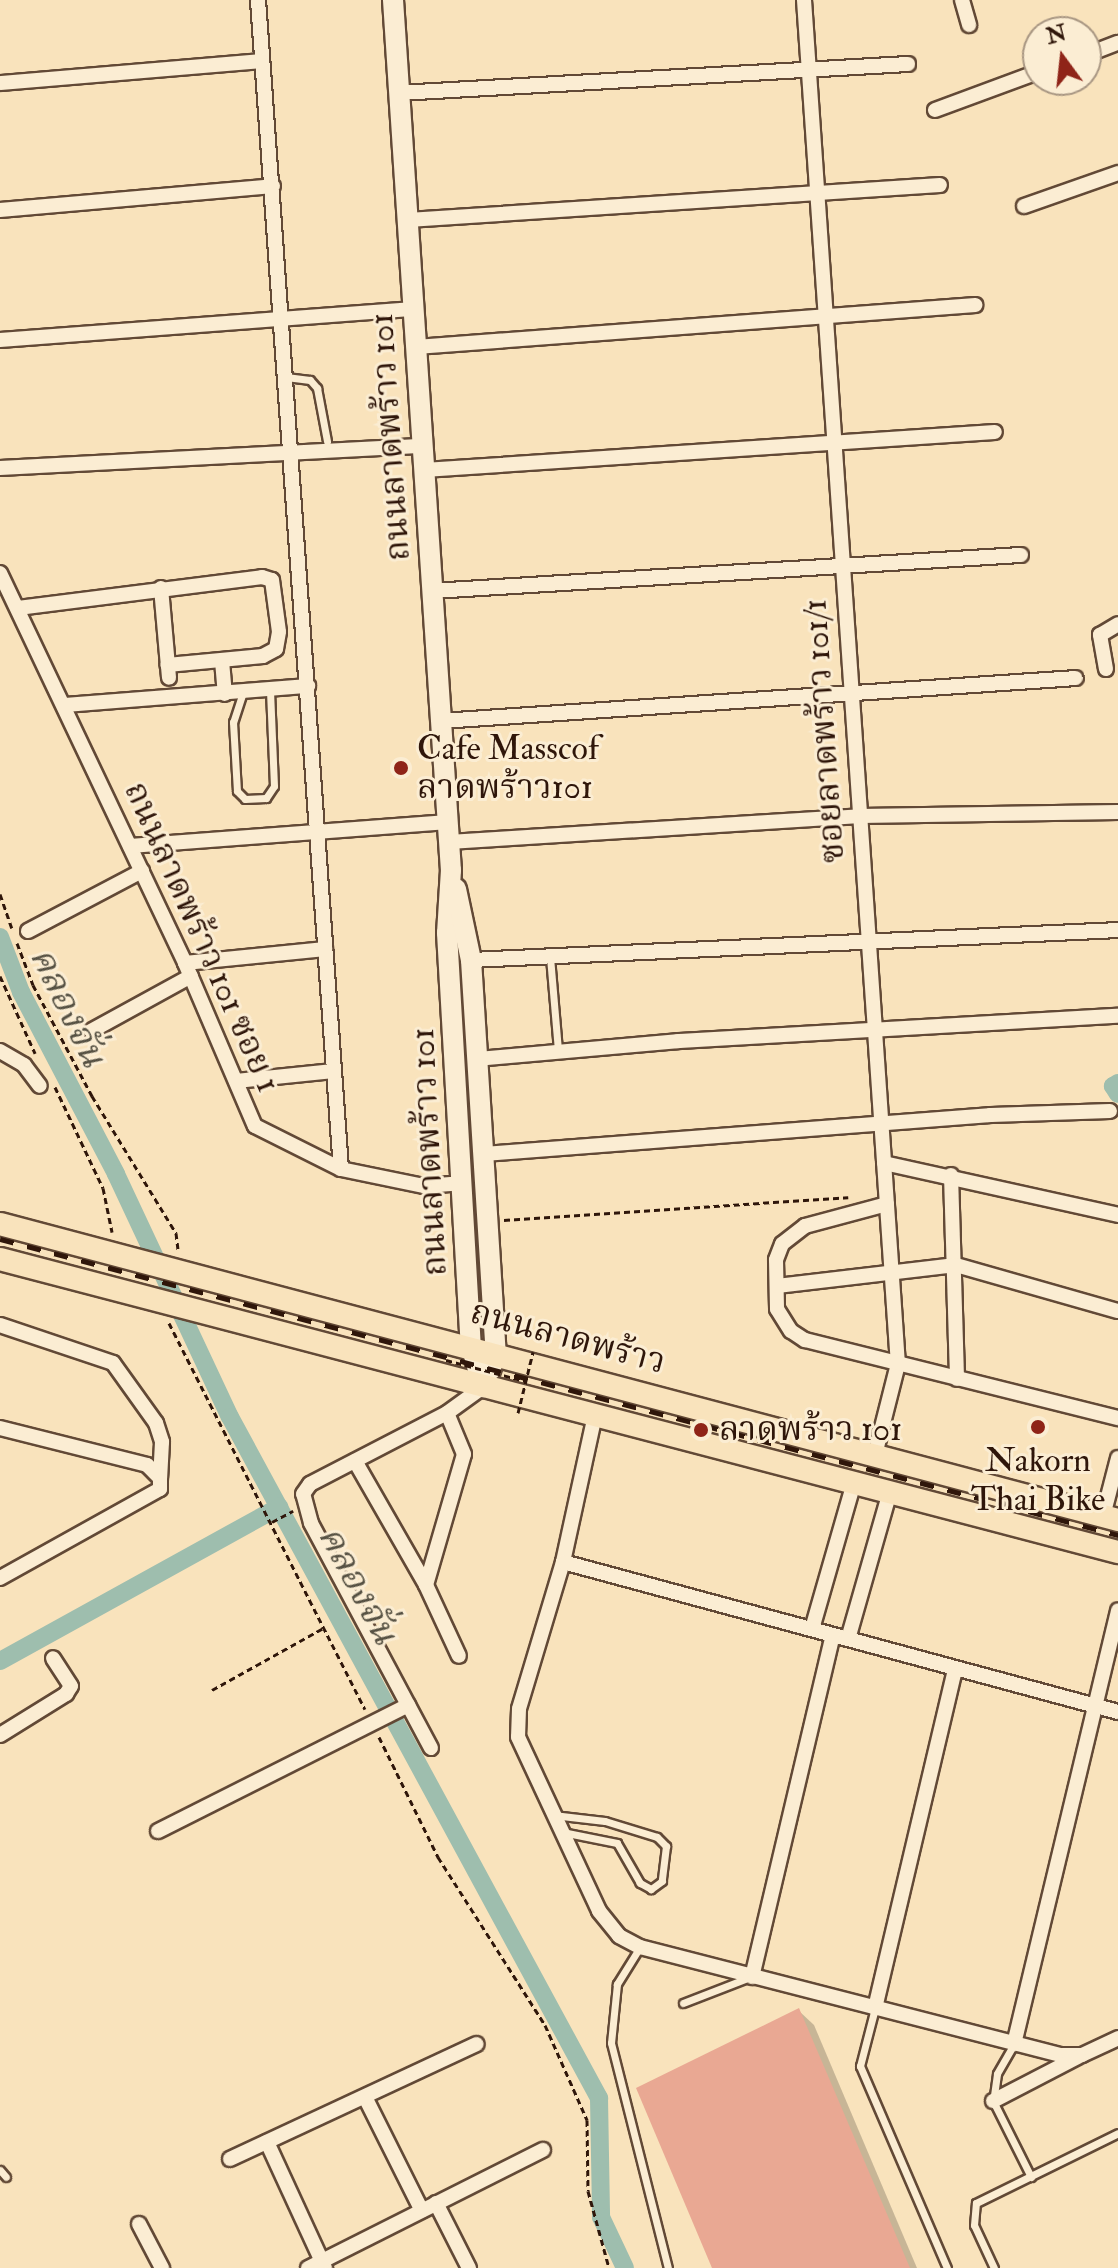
<!DOCTYPE html>
<html>
<head>
<meta charset="utf-8">
<style>
  body { margin:0 }
  #map { position:relative; width:1118px; height:2268px; overflow:hidden; background:#f9e3bc; font-family:"IM FELL Double Pica","Noto Serif Thai",serif }
  div>[style] { position:absolute }
  .shadow>* { inset:0; background:#0003 }
  .canal>* { height:18px; margin:-9px; padding:0 9px; transform-origin:9px; border-radius:9px; background:#9ebeae }
  .building>* { inset:0; background:#e9a893 }
  .path>* { height:3px; margin-top:-1.5px; transform-origin:0; background:repeating-linear-gradient(90deg,#2f160a 0 6px,transparent 0 10px) }
  .roads { filter:drop-shadow(2px 0 #624936) drop-shadow(-2px 0 #624936) drop-shadow(0 2px #624936) drop-shadow(0 -2px #624936) }
  .lane>* { height:7px; margin:-3.5px; padding:0 3.5px; transform-origin:3.5px; border-radius:3.5px; background:#fbedd3 }
  .street>* { height:14px; margin:-7px; padding:0 7px; transform-origin:7px; border-radius:7px; background:#fbedd3 }
  .secondary>* { height:20px; margin:-10px; padding:0 10px; transform-origin:10px; border-radius:10px; background:#fbedd3 }
  .primary>* { height:22px; margin:-11px; padding:0 11px; transform-origin:11px; border-radius:11px; background:#f9e3bc }
  .rail>* { height:5px; margin-top:-2.5px; transform-origin:0; background:repeating-linear-gradient(90deg,#2f160a 0 14px,transparent 0 28px) }
  .path-bridge>* { height:3px; margin-top:-1.5px; transform-origin:0; background:repeating-linear-gradient(90deg,#2f160a 0 6px,transparent 0 10px) }
  .dots>* { width:22px; height:22px; translate:-50% -50%; box-sizing:border-box; border:4px solid #fbedd3; border-radius:50% }
  span { translate:-50% -50%; white-space:nowrap; text-align:center; line-height:1.15; -webkit-text-stroke:6px #fbedd3; paint-order:stroke }
  .street-label { font-size:34px; color:#2f160a }
  .poi-label { font-size:34px; color:#2f160a }
  .left { translate:0 -50%; text-align:left }
  .water-label { font-size:36px; color:#565143; font-style:italic }
  .north { position:absolute; left:1022px; top:16px; width:80px; height:80px; box-sizing:border-box; background:#fbedd3; border:2px solid #a99783; border-radius:50%; rotate:345deg; font-size:22px; font-weight:700; line-height:32px; text-align:center; color:#2f160a }
  .north::after { content:''; display:block; margin:auto; width:28px; height:36px; background:#8f2418; clip-path:polygon(50% 0,100% 100%,50% 72%,0 100%) }
</style>
</head>
<body>
<div id="map">
  <div class="shadow">
    <i style="clip-path:polygon(799px 2011px,814px 2025px,917px 2268px,715px 2268px)"></i>
  </div>
  <div class="canal">
    <i style="left:0;top:937px;width:59px;rotate:69.1deg"></i>
    <i style="left:21px;top:992px;width:205px;rotate:62.4deg"></i>
    <i style="left:116px;top:1174px;width:268px;rotate:64.9deg"></i>
    <i style="left:230px;top:1417px;width:775px;rotate:61.55deg"></i>
    <i style="left:599px;top:2098px;width:119px;rotate:89deg"></i>
    <i style="left:601px;top:2217px;width:56px;rotate:64.8deg"></i>
    <i style="left:1118px;top:1083px;width:6px;rotate:149deg"></i>
    <i style="left:1113px;top:1086px;width:9px;rotate:58deg"></i>
    <i style="left:0;top:1661px;width:319px;rotate:-28.9deg"></i>
  </div>
  <div class="building">
    <i style="clip-path:polygon(799px 2008px,910px 2268px,712px 2268px,636px 2088px)"></i>
  </div>
  <div class="path">
    <i style="left:0;top:894px;width:36px;rotate:71deg"></i>
    <i style="left:17px;top:943px;width:45px;rotate:69.1deg"></i>
    <i style="left:33px;top:985px;width:126px;rotate:62deg"></i>
    <i style="left:92px;top:1096px;width:161px;rotate:58.5deg"></i>
    <i style="left:176px;top:1233px;width:17px;rotate:83deg"></i>
    <i style="left:0;top:976px;width:85px;rotate:65.6deg"></i>
    <i style="left:55px;top:1087px;width:112px;rotate:64.6deg"></i>
    <i style="left:103px;top:1188px;width:45px;rotate:78.4deg"></i>
    <i style="left:504px;top:1220px;width:345px;rotate:-3.8deg"></i>
    <i style="left:169px;top:1323px;width:433px;rotate:63.1deg"></i>
    <i style="left:272px;top:1522px;width:24px;rotate:-28deg"></i>
    <i style="left:212px;top:1690px;width:129px;rotate:-29.1deg"></i>
    <i style="left:379px;top:1737px;width:134px;rotate:63.8deg"></i>
    <i style="left:438px;top:1857px;width:199px;rotate:57.5deg"></i>
    <i style="left:545px;top:2025px;width:104px;rotate:66.1deg"></i>
    <i style="left:587px;top:2120px;width:71px;rotate:89.2deg"></i>
    <i style="left:588px;top:2191px;width:80px;rotate:74.7deg"></i>
  </div>
  <div class="roads">
    <div class="lane">
      <i style="left:286px;top:377px;width:24px;rotate:7deg"></i>
      <i style="left:310px;top:380px;width:11px;rotate:49deg"></i>
      <i style="left:317px;top:388px;width:54px;rotate:79.3deg"></i>
      <i style="left:243px;top:692px;width:32px;rotate:108deg"></i>
      <i style="left:233px;top:722px;width:69px;rotate:86.7deg"></i>
      <i style="left:237px;top:791px;width:11px;rotate:45deg"></i>
      <i style="left:245px;top:799px;width:21px;rotate:-3deg"></i>
      <i style="left:266px;top:798px;width:14px;rotate:-56deg"></i>
      <i style="left:274px;top:786px;width:95px;rotate:-92.4deg"></i>
      <i style="left:550px;top:957px;width:94px;rotate:85.1deg"></i>
      <i style="left:553px;top:1815px;width:52px;rotate:6.6deg"></i>
      <i style="left:605px;top:1821px;width:54px;rotate:17.1deg"></i>
      <i style="left:657px;top:1837px;width:13px;rotate:45deg"></i>
      <i style="left:666px;top:1846px;width:35px;rotate:97deg"></i>
      <i style="left:662px;top:1881px;width:14px;rotate:144deg"></i>
      <i style="left:651px;top:1889px;width:13px;rotate:-151deg"></i>
      <i style="left:640px;top:1883px;width:46px;rotate:-119.9deg"></i>
      <i style="left:617px;top:1843px;width:56px;rotate:-168.7deg"></i>
      <i style="left:640px;top:1947px;width:44px;rotate:121.9deg"></i>
      <i style="left:617px;top:1984px;width:59px;rotate:95.8deg"></i>
      <i style="left:611px;top:2043px;width:232px;rotate:75.8deg"></i>
      <i style="left:683px;top:2003px;width:72px;rotate:-21.2deg"></i>
      <i style="left:875px;top:2008px;width:60px;rotate:104.5deg"></i>
      <i style="left:860px;top:2066px;width:220px;rotate:66.7deg"></i>
      <i style="left:1014px;top:2044px;width:34px;rotate:120deg"></i>
      <i style="left:997px;top:2074px;width:27px;rotate:98deg"></i>
      <i style="left:993px;top:2101px;width:85px;rotate:63.4deg"></i>
      <i style="left:0;top:2170px;width:9px;rotate:49deg"></i>
      <i style="left:994px;top:2268px;width:47px;rotate:-114.9deg"></i>
      <i style="left:974px;top:2225px;width:22px;rotate:-85deg"></i>
      <i style="left:976px;top:2203px;width:158px;rotate:-26.2deg"></i>
    </div>
    <div class="street">
      <i style="left:258px;top:0;width:1172px;rotate:85.94deg"></i>
      <i style="left:804px;top:0;width:1367px;rotate:86.06deg"></i>
      <i style="left:898px;top:1364px;width:94px;rotate:104.2deg"></i>
      <i style="left:962px;top:0;width:26px;rotate:74deg"></i>
      <i style="left:1086px;top:55px;width:34px;rotate:-21deg"></i>
      <i style="left:0;top:83px;width:262px;rotate:-4.8deg"></i>
      <i style="left:399px;top:93px;width:510px;rotate:-3.26deg"></i>
      <i style="left:935px;top:110px;width:110px;rotate:-20.3deg"></i>
      <i style="left:1024px;top:206px;width:100px;rotate:-19.3deg"></i>
      <i style="left:0;top:210px;width:274px;rotate:-5deg"></i>
      <i style="left:408px;top:220px;width:533px;rotate:-3.76deg"></i>
      <i style="left:0;top:340px;width:415px;rotate:-4.3deg"></i>
      <i style="left:416px;top:347px;width:561px;rotate:-4.3deg"></i>
      <i style="left:0;top:468px;width:424px;rotate:-3deg"></i>
      <i style="left:424px;top:470px;width:572px;rotate:-3.81deg"></i>
      <i style="left:0;top:573px;width:432px;rotate:64.6deg"></i>
      <i style="left:185px;top:963px;width:177px;rotate:66.8deg"></i>
      <i style="left:255px;top:1126px;width:96px;rotate:26.6deg"></i>
      <i style="left:341px;top:1169px;width:85px;rotate:11.6deg"></i>
      <i style="left:424px;top:1186px;width:40px;rotate:-4.3deg"></i>
      <i style="left:161px;top:588px;width:90px;rotate:84.9deg"></i>
      <i style="left:432px;top:591px;width:590px;rotate:-3.5deg"></i>
      <i style="left:18px;top:608px;width:246px;rotate:-7.2deg"></i>
      <i style="left:262px;top:577px;width:10px;rotate:17deg"></i>
      <i style="left:272px;top:580px;width:52px;rotate:82.3deg"></i>
      <i style="left:279px;top:632px;width:17px;rotate:100deg"></i>
      <i style="left:276px;top:649px;width:15px;rotate:152deg"></i>
      <i style="left:263px;top:656px;width:96px;rotate:174.6deg"></i>
      <i style="left:222px;top:661px;width:33px;rotate:85deg"></i>
      <i style="left:1106px;top:669px;width:35px;rotate:-100deg"></i>
      <i style="left:1100px;top:635px;width:21px;rotate:-31deg"></i>
      <i style="left:65px;top:705px;width:244px;rotate:-4.5deg"></i>
      <i style="left:441px;top:721px;width:636px;rotate:-3.87deg"></i>
      <i style="left:449px;top:842px;width:412px;rotate:-3.6deg"></i>
      <i style="left:860px;top:816px;width:258px;rotate:-0.9deg"></i>
      <i style="left:130px;top:846px;width:319px;rotate:-4.3deg"></i>
      <i style="left:28px;top:931px;width:129px;rotate:-27.8deg"></i>
      <i style="left:471px;top:960px;width:648px;rotate:-2.65deg"></i>
      <i style="left:185px;top:963px;width:141px;rotate:-5.7deg"></i>
      <i style="left:91px;top:1031px;width:114px;rotate:-28.8deg"></i>
      <i style="left:0;top:1051px;width:28px;rotate:30deg"></i>
      <i style="left:24px;top:1065px;width:26px;rotate:53deg"></i>
      <i style="left:477px;top:1059px;width:202px;rotate:-5.1deg"></i>
      <i style="left:678px;top:1041px;width:441px;rotate:-3.3deg"></i>
      <i style="left:236px;top:1081px;width:98px;rotate:-5.9deg"></i>
      <i style="left:484px;top:1154px;width:508px;rotate:-4.4deg"></i>
      <i style="left:991px;top:1115px;width:119px;rotate:-1.9deg"></i>
      <i style="left:884px;top:1163px;width:240px;rotate:12.5deg"></i>
      <i style="left:951px;top:1175px;width:204px;rotate:88.3deg"></i>
      <i style="left:887px;top:1204px;width:85px;rotate:165deg"></i>
      <i style="left:805px;top:1226px;width:29px;rotate:142deg"></i>
      <i style="left:782px;top:1244px;width:17px;rotate:111deg"></i>
      <i style="left:776px;top:1260px;width:49px;rotate:88.8deg"></i>
      <i style="left:777px;top:1309px;width:26px;rotate:58deg"></i>
      <i style="left:791px;top:1331px;width:17px;rotate:33deg"></i>
      <i style="left:805px;top:1340px;width:323px;rotate:14deg"></i>
      <i style="left:777px;top:1286px;width:180px;rotate:-6.7deg"></i>
      <i style="left:956px;top:1265px;width:168px;rotate:15.9deg"></i>
      <i style="left:0;top:1325px;width:119px;rotate:18.6deg"></i>
      <i style="left:113px;top:1363px;width:74px;rotate:54.4deg"></i>
      <i style="left:156px;top:1423px;width:20px;rotate:72deg"></i>
      <i style="left:162px;top:1442px;width:36px;rotate:93deg"></i>
      <i style="left:595px;top:1415px;width:150px;rotate:102.3deg"></i>
      <i style="left:563px;top:1562px;width:153px;rotate:106.7deg"></i>
      <i style="left:519px;top:1709px;width:28px;rotate:92deg"></i>
      <i style="left:518px;top:1737px;width:192px;rotate:65deg"></i>
      <i style="left:599px;top:1911px;width:32px;rotate:51deg"></i>
      <i style="left:619px;top:1936px;width:24px;rotate:28deg"></i>
      <i style="left:640px;top:1947px;width:436px;rotate:14.4deg"></i>
      <i style="left:1062px;top:2055px;width:20px"></i>
      <i style="left:1082px;top:2055px;width:40px;rotate:-25deg"></i>
      <i style="left:0;top:1428px;width:152px;rotate:14.1deg"></i>
      <i style="left:147px;top:1465px;width:18px;rotate:45deg"></i>
      <i style="left:160px;top:1478px;width:11px;rotate:90deg"></i>
      <i style="left:160px;top:1489px;width:183px;rotate:150.9deg"></i>
      <i style="left:355px;top:1461px;width:143px;rotate:60.2deg"></i>
      <i style="left:426px;top:1585px;width:136px;rotate:-73.8deg"></i>
      <i style="left:464px;top:1454px;width:44px;rotate:-112.5deg"></i>
      <i style="left:1103px;top:1516px;width:60px;rotate:-75.5deg"></i>
      <i style="left:563px;top:1562px;width:575px;rotate:15.12deg"></i>
      <i style="left:426px;top:1585px;width:78px;rotate:65.1deg"></i>
      <i style="left:812px;top:1629px;width:152px;rotate:-74deg"></i>
      <i style="left:848px;top:1639px;width:153px;rotate:-74.1deg"></i>
      <i style="left:0;top:1735px;width:78px;rotate:-31.8deg"></i>
      <i style="left:66px;top:1694px;width:9px;rotate:-58deg"></i>
      <i style="left:71px;top:1686px;width:33px;rotate:-123deg"></i>
      <i style="left:431px;top:1748px;width:255px;rotate:-118.1deg"></i>
      <i style="left:311px;top:1523px;width:30px;rotate:-105deg"></i>
      <i style="left:303px;top:1494px;width:12px;rotate:-55deg"></i>
      <i style="left:310px;top:1484px;width:154px;rotate:-27.4deg"></i>
      <i style="left:447px;top:1413px;width:44px;rotate:-35.8deg"></i>
      <i style="left:158px;top:1831px;width:280px;rotate:-26.7deg"></i>
      <i style="left:752px;top:1977px;width:351px;rotate:-76.7deg"></i>
      <i style="left:875px;top:2008px;width:348px;rotate:-76.7deg"></i>
      <i style="left:1014px;top:2044px;width:446px;rotate:-76.5deg"></i>
      <i style="left:365px;top:2097px;width:127px;rotate:63.4deg"></i>
      <i style="left:993px;top:2101px;width:96px;rotate:-27.4deg"></i>
      <i style="left:267px;top:2142px;width:139px;rotate:65.3deg"></i>
      <i style="left:230px;top:2159px;width:272px;rotate:-25deg"></i>
      <i style="left:436px;top:2203px;width:73px;rotate:63.1deg"></i>
      <i style="left:139px;top:2224px;width:50px;rotate:62.4deg"></i>
      <i style="left:308px;top:2268px;width:263px;rotate:-26.7deg"></i>
    </div>
    <div class="secondary">
      <i style="left:393px;top:0;width:872px;rotate:86.19deg"></i>
      <i style="left:451px;top:870px;width:63px;rotate:93.6deg"></i>
      <i style="left:447px;top:933px;width:413px;rotate:86.7deg"></i>
      <i style="left:471px;top:1345px;width:44px;rotate:74.1deg"></i>
      <i style="left:456px;top:889px;width:73px;rotate:78.1deg"></i>
      <i style="left:471px;top:960px;width:393px;rotate:86.4deg"></i>
      <i style="left:496px;top:1352px;width:19px;rotate:108deg"></i>
    </div>
    <div class="primary">
      <i style="left:0;top:1224px;width:1157px;rotate:14.83deg"></i>
      <i style="left:0;top:1259px;width:1156px;rotate:14.69deg"></i>
    </div>
  </div>
  <div class="rail">
    <i style="left:0;top:1239px;width:1157px;rotate:14.83deg"></i>
  </div>
  <div class="path-bridge">
    <i style="left:446px;top:1360px;width:82px;rotate:14.9deg"></i>
    <i style="left:518px;top:1413px;width:63px;rotate:-76.2deg"></i>
  </div>
  <div class="dots">
    <i style="left:401px;top:768px;background:#8f2418"></i>
    <i style="left:1038px;top:1427px;background:#8f2418"></i>
    <i style="left:701px;top:1430px;background:#8f2418"></i>
  </div>
  <div class="street-label">
    <span style="left:390px;top:437px;rotate:-94deg">ถนนลาดพร้าว 101</span>
    <span style="left:824px;top:731px;rotate:-94deg">ซอยลาดพร้าว 101/1</span>
    <span style="left:202px;top:937px;rotate:66deg">ถนนลาดพร้าว 101 ซอย 1</span>
    <span style="left:429px;top:1152px;rotate:-93deg">ถนนลาดพร้าว 101</span>
    <span style="left:568px;top:1337px;rotate:15deg">ถนนลาดพร้าว</span>
  </div>
  <div class="poi-label">
    <span class="left" style="left:417px;top:768px">Cafe Masscof<br>ลาดพร้าว101</span>
    <span class="left" style="left:719px;top:1430px">ลาดพร้าว 101</span>
    <span style="left:1038px;top:1480px">Nakorn<br>Thai Bike</span>
  </div>
  <div class="water-label">
    <span style="left:68px;top:1007px;rotate:64deg">คลองจั่น</span>
    <span style="left:358px;top:1585px;rotate:62deg">คลองจั่น</span>
  </div>
  <div class="north">N</div>
</div>
</body>
</html>
